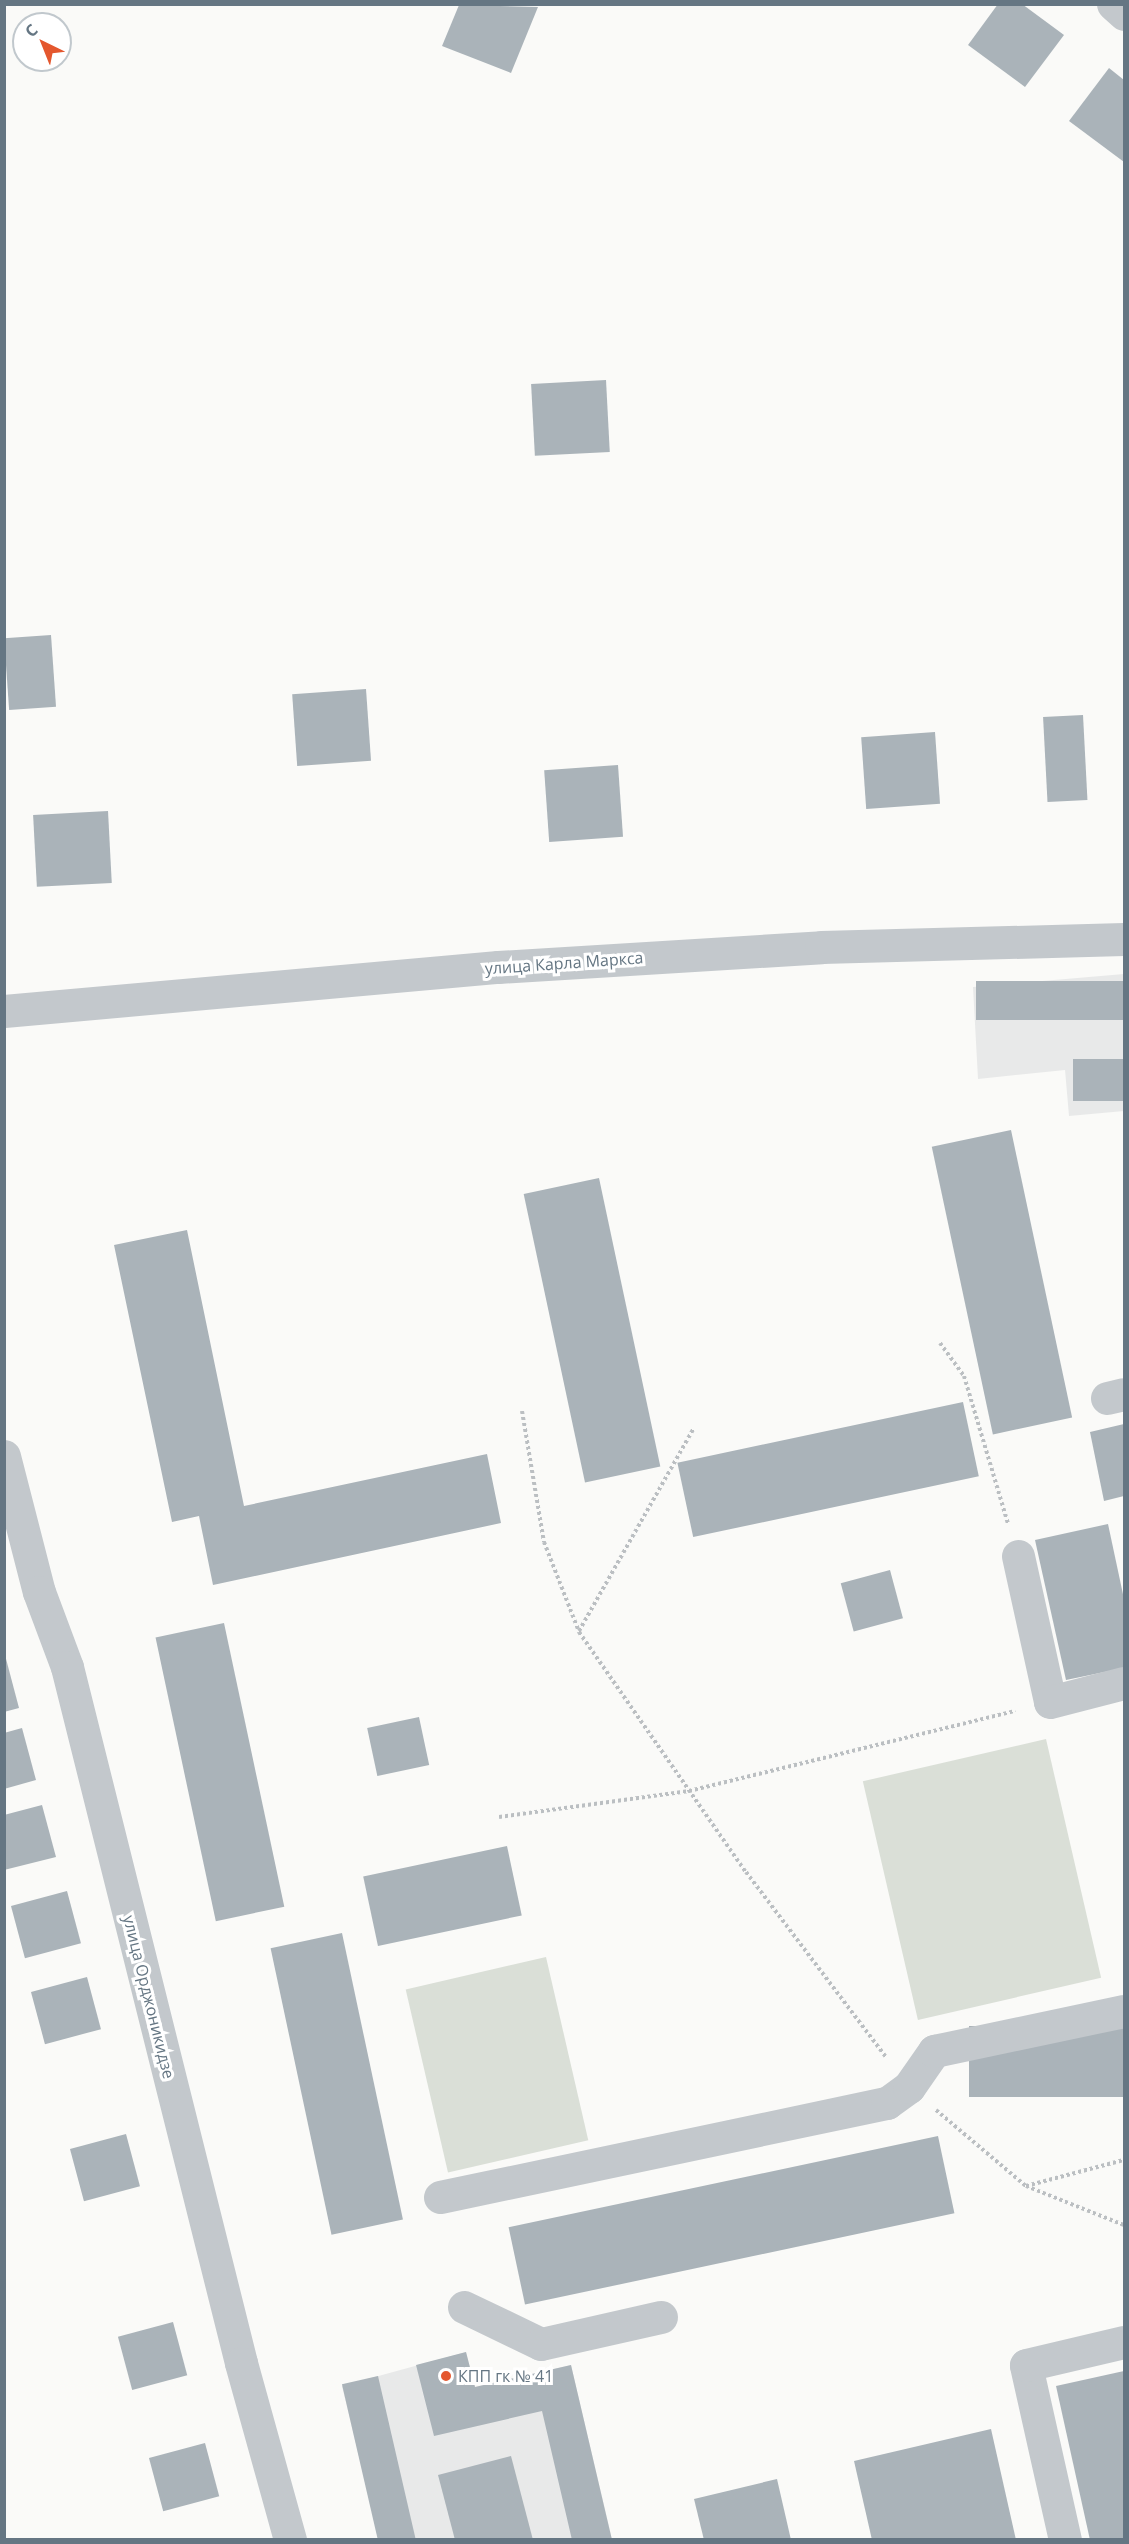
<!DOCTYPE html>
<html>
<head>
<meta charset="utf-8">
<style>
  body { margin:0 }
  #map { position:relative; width:1129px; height:2544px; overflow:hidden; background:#fafaf8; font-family:"Open Sans",sans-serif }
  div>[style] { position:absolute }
  .built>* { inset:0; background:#e8e9e9 }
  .green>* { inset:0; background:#dadfd7; transform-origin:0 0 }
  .building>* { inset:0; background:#aab3b9; transform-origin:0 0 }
  .path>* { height:4px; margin-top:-2px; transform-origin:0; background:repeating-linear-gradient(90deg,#bbbfc2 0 3px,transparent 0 6px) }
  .minor>* { height:33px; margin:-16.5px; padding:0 16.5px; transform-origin:16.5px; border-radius:16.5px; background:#c3c8cc }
  .dots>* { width:16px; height:16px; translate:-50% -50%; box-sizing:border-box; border:3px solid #fff; border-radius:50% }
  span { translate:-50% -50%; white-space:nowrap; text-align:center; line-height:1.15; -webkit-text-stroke:6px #fff; paint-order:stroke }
  .street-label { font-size:16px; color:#657683 }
  .poi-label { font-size:16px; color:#657683 }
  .left { translate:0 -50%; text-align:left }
  .frame { position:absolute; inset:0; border:6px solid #657683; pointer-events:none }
  .north { position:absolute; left:12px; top:12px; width:60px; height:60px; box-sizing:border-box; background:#fff; border:2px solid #c1c8cd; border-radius:50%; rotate:317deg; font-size:16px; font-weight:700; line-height:24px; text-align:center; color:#657683 }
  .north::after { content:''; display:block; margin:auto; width:21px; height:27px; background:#e4572e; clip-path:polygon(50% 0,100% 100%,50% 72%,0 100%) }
</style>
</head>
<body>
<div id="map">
  <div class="built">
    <i style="clip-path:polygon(1124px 974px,1124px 1111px,1069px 1116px,1065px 1070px,978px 1079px,973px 987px)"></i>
    <i style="clip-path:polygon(466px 2352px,475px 2387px,571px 2365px,612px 2539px,379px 2539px,342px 2386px)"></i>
  </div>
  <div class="green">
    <i style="left:1046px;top:1739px;width:245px;height:188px;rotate:77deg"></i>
    <i style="left:546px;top:1957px;width:188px;height:144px;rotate:77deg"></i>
  </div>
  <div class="building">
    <i style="clip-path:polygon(998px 4px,1022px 4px,1064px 35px,1025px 87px,968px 45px)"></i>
    <i style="clip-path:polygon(459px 5px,538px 7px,511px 73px,442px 46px)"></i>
    <i style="clip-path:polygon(1109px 68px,1124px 80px,1124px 162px,1069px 121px)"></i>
    <i style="left:606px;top:380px;width:72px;height:75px;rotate:87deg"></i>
    <i style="left:51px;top:635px;width:72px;height:47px;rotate:86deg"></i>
    <i style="left:366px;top:689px;width:72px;height:74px;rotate:86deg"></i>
    <i style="left:1083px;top:715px;width:85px;height:40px;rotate:87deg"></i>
    <i style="left:935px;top:732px;width:72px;height:74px;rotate:86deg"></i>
    <i style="left:618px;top:765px;width:72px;height:74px;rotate:86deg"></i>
    <i style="left:108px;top:811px;width:72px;height:75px;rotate:87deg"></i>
    <i style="left:1124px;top:981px;width:39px;height:148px;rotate:90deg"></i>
    <i style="left:1124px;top:1059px;width:42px;height:51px;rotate:90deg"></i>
    <i style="left:1011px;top:1130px;width:294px;height:81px;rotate:78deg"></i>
    <i style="left:599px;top:1178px;width:295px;height:77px;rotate:78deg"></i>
    <i style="clip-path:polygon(187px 1230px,244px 1506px,487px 1454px,501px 1523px,213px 1585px,199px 1516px,172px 1522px,114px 1245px)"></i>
    <i style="left:963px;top:1402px;width:76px;height:292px;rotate:78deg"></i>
    <i style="clip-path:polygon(1124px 1424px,1124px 1496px,1104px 1501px,1090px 1432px)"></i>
    <i style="clip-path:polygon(1108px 1524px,1124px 1599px,1124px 1668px,1066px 1680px,1035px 1540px)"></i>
    <i style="left:890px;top:1570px;width:50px;height:51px;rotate:75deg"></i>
    <i style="left:224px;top:1623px;width:290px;height:70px;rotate:78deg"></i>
    <i style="clip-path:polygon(5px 1655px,19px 1708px,4px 1712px,4px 1656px)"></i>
    <i style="left:419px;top:1717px;width:49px;height:53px;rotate:78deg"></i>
    <i style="clip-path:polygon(22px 1728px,36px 1780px,4px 1789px,4px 1733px)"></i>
    <i style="clip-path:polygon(42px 1805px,56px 1857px,4px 1870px,4px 1815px)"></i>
    <i style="left:507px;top:1846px;width:71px;height:147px;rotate:78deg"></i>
    <i style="left:67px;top:1891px;width:54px;height:58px;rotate:75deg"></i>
    <i style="left:342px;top:1933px;width:293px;height:73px;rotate:78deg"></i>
    <i style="left:87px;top:1977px;width:54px;height:58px;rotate:75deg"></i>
    <i style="left:1124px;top:2026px;width:71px;height:155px;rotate:90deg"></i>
    <i style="left:126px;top:2134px;width:54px;height:58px;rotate:75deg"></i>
    <i style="left:938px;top:2136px;width:79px;height:439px;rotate:78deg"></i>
    <i style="left:173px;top:2322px;width:55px;height:57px;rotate:75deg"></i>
    <i style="clip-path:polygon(466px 2352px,475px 2387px,571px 2365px,612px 2540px,572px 2540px,542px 2411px,434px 2436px,416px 2365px)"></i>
    <i style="clip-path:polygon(1124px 2371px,1124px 2540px,1090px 2540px,1056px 2386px)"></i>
    <i style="left:378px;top:2376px;width:169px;height:37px;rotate:77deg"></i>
    <i style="clip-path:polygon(991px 2429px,1016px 2540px,872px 2540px,854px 2461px)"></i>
    <i style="left:205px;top:2443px;width:55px;height:58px;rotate:75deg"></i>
    <i style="clip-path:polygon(511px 2456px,533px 2540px,455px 2540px,438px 2475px)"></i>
    <i style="clip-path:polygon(777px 2479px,791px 2540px,704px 2540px,694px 2499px)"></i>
  </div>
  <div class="path">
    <i style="left:940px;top:1343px;width:41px;rotate:54deg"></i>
    <i style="left:964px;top:1376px;width:154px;rotate:73.4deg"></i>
    <i style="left:522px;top:1411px;width:133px;rotate:80.5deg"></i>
    <i style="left:544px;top:1542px;width:97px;rotate:68.7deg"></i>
    <i style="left:579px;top:1632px;width:292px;rotate:55.2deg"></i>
    <i style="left:746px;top:1872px;width:232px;rotate:52.9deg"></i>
    <i style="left:579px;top:1631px;width:233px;rotate:-60.5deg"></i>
    <i style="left:499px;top:1817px;width:192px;rotate:-7.8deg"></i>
    <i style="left:689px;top:1791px;width:336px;rotate:-13.8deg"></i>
    <i style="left:936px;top:2110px;width:118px;rotate:40.2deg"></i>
    <i style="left:1026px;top:2186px;width:105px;rotate:21.7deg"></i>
    <i style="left:1026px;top:2186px;width:101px;rotate:-14.9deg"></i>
  </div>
  <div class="minor">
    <i style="left:1113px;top:4px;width:15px;rotate:42deg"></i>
    <i style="left:4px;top:1011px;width:496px;rotate:-5.1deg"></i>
    <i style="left:498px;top:967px;width:324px;rotate:-3.5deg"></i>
    <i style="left:821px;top:947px;width:303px;rotate:-1.5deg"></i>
    <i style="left:1107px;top:1398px;width:17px;rotate:-13deg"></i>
    <i style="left:4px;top:1456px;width:140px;rotate:75.6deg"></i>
    <i style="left:39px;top:1592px;width:80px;rotate:69.5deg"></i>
    <i style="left:67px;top:1667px;width:717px;rotate:75.96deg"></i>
    <i style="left:241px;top:2363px;width:184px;rotate:74.5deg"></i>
    <i style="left:1018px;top:1556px;width:149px;rotate:77.6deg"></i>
    <i style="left:1050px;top:1702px;width:76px;rotate:-14.4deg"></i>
    <i style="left:440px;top:2197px;width:457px;rotate:-11.9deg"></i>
    <i style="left:887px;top:2103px;width:27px;rotate:-36deg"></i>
    <i style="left:909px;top:2087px;width:44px;rotate:-55.2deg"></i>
    <i style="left:934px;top:2051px;width:194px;rotate:-11.9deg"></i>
    <i style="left:464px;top:2307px;width:85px;rotate:25.7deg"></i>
    <i style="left:541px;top:2344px;width:123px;rotate:-12.7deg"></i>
    <i style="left:1065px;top:2540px;width:179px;rotate:-102.6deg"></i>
    <i style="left:1026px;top:2365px;width:101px;rotate:-13.2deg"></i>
  </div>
  <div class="dots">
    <i style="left:446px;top:2376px;background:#e4572e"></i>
  </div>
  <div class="street-label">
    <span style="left:564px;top:963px;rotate:-4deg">улица Карла Маркса</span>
    <span style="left:149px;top:1997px;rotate:76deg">улица Орджоникидзе</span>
  </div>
  <div class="poi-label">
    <span class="left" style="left:458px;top:2376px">КПП гк № 41</span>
  </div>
  <div class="frame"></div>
  <div class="north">С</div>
</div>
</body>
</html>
